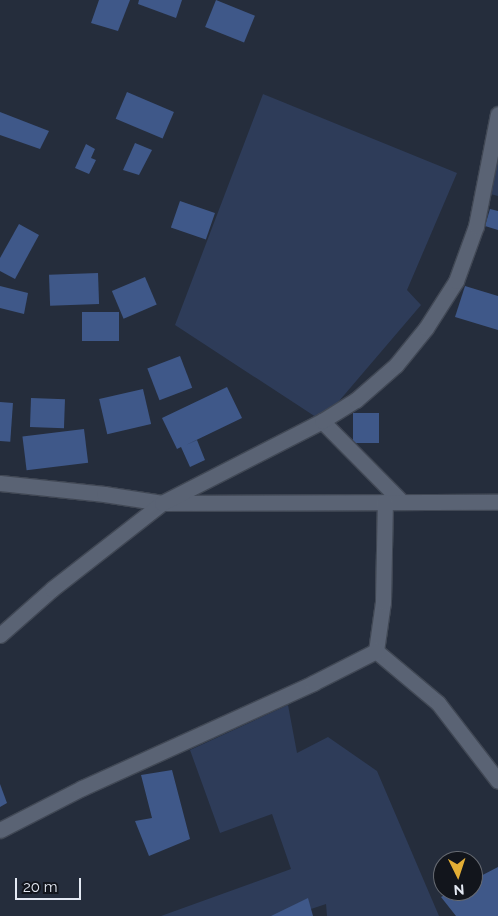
<!DOCTYPE html>
<html>
<head>
<meta charset="utf-8">
<style>
  body { margin:0 }
  #map { position:relative; width:498px; height:916px; overflow:hidden; background:#252d3c; font-family:Raleway,sans-serif }
  div>[style] { position:absolute }
  .green>* { inset:0; background:#2e3c59 }
  .building>* { inset:0; background:#3f5889; transform-origin:0 0 }
  .roads { filter:drop-shadow(1px 0 #414855) drop-shadow(-1px 0 #414855) drop-shadow(0 1px #414855) drop-shadow(0 -1px #414855) }
  .street>* { height:15px; margin:-7.5px; padding:0 7.5px; transform-origin:7.5px; border-radius:7.5px; background:#5a6374 }
  span { translate:-50% -50%; white-space:nowrap; text-align:center; line-height:1.15; -webkit-text-stroke:4px #12151c; paint-order:stroke }
  .north { position:absolute; left:433px; top:851px; width:50px; height:50px; box-sizing:border-box; background:#12151c; border:1px solid #666a72; border-radius:50%; rotate:176deg; font-size:14px; font-weight:700; line-height:20px; text-align:center; color:#e4e9f3 }
  .north::after { content:''; display:block; margin:auto; width:18px; height:22px; background:#e3ae35; clip-path:polygon(50% 0,100% 100%,50% 72%,0 100%) }
  .scale { position:absolute; left:15px; top:878px; width:66px; height:22px; box-sizing:border-box; border:2px solid #e4e9f3; border-top:0; padding-left:6px; font-size:15px; line-height:18px; white-space:nowrap; color:#e4e9f3; -webkit-text-stroke:4px #12151c; paint-order:stroke }
</style>
</head>
<body>
<div id="map">
  <div class="green">
    <i style="clip-path:polygon(263px 94px,457px 173px,407px 290px,421px 305px,322px 421px,175px 325px)"></i>
    <i style="clip-path:polygon(498px 135px,498px 196px,483px 192px)"></i>
    <i style="clip-path:polygon(288px 705px,297px 753px,328px 737px,377px 771px,439px 916px,327px 916px,326px 904px,290px 916px,161px 916px,291px 869px,272px 814px,220px 833px,190px 750px)"></i>
  </div>
  <div class="building">
    <i style="clip-path:polygon(99px 0,130px 0,118px 31px,91px 23px)"></i>
    <i style="clip-path:polygon(139px 0,182px 0,176px 18px,138px 4px)"></i>
    <i style="left:216px;top:0;width:42px;height:29px;rotate:22deg"></i>
    <i style="left:127px;top:92px;width:51px;height:29px;rotate:23deg"></i>
    <i style="clip-path:polygon(0 112px,49px 131px,40px 149px,0 135px)"></i>
    <i style="clip-path:polygon(135px 143px,152px 150px,139px 175px,123px 170px)"></i>
    <i style="clip-path:polygon(86px 144px,95px 149px,91px 158px,96px 160px,89px 174px,75px 168px)"></i>
    <i style="left:180px;top:201px;width:37px;height:28px;rotate:19deg"></i>
    <i style="clip-path:polygon(490px 209px,498px 211px,498px 230px,485px 226px)"></i>
    <i style="clip-path:polygon(19px 224px,39px 235px,15px 279px,0 271px,0 258px)"></i>
    <i style="left:98px;top:273px;width:31px;height:49px;rotate:88deg"></i>
    <i style="left:145px;top:277px;width:30px;height:36px;rotate:67deg"></i>
    <i style="clip-path:polygon(0 286px,28px 293px,24px 314px,0 308px)"></i>
    <i style="clip-path:polygon(465px 286px,498px 296px,498px 330px,455px 317px)"></i>
    <i style="left:82px;top:312px;width:37px;height:29px"></i>
    <i style="left:180px;top:356px;width:34px;height:35px;rotate:69deg"></i>
    <i style="clip-path:polygon(227px 387px,242px 418px,186px 445px,197px 440px,205px 460px,190px 467px,181px 447px,177px 449px,162px 418px)"></i>
    <i style="left:143px;top:389px;width:36px;height:45px;rotate:77deg"></i>
    <i style="left:31px;top:398px;width:34px;height:29px;rotate:2deg"></i>
    <i style="left:0;top:402px;width:13px;height:39px;rotate:4deg"></i>
    <i style="left:353px;top:413px;width:26px;height:30px"></i>
    <i style="left:84px;top:429px;width:34px;height:62px;rotate:83deg"></i>
    <i style="clip-path:polygon(172px 770px,190px 839px,149px 856px,135px 821px,152px 818px,141px 775px)"></i>
    <i style="clip-path:polygon(0 784px,7px 803px,0 807px)"></i>
    <i style="clip-path:polygon(498px 867px,498px 916px,456px 916px,441px 897px,452px 891px,473px 891px,473px 880px)"></i>
    <i style="clip-path:polygon(308px 898px,313px 916px,271px 916px)"></i>
  </div>
  <div class="roads">
    <div class="street">
      <i style="left:322px;top:421px;width:112px;rotate:45.4deg"></i>
      <i style="left:0;top:483px;width:105px;rotate:6deg"></i>
      <i style="left:104px;top:494px;width:59px;rotate:8.8deg"></i>
      <i style="left:162px;top:503px;width:336px;rotate:-0.2deg"></i>
      <i style="left:0;top:635px;width:69px;rotate:-41.5deg"></i>
      <i style="left:52px;top:589px;width:140px;rotate:-38deg"></i>
      <i style="left:162px;top:503px;width:180px;rotate:-27.1deg"></i>
      <i style="left:322px;top:421px;width:40px;rotate:-32deg"></i>
      <i style="left:356px;top:400px;width:53px;rotate:-41.2deg"></i>
      <i style="left:396px;top:365px;width:48px;rotate:-51deg"></i>
      <i style="left:426px;top:328px;width:56px;rotate:-57.4deg"></i>
      <i style="left:456px;top:281px;width:59px;rotate:-70deg"></i>
      <i style="left:476px;top:226px;width:114px;rotate:-78.9deg"></i>
      <i style="left:376px;top:651px;width:81px;rotate:40deg"></i>
      <i style="left:438px;top:703px;width:98px;rotate:52.4deg"></i>
      <i style="left:376px;top:651px;width:49px;rotate:-81.9deg"></i>
      <i style="left:383px;top:602px;width:100px;rotate:-88.9deg"></i>
      <i style="left:0;top:830px;width:92px;rotate:-27.1deg"></i>
      <i style="left:82px;top:788px;width:254px;rotate:-24.4deg"></i>
      <i style="left:313px;top:683px;width:71px;rotate:-26.9deg"></i>
    </div>
  </div>
  <div class="north">N</div>
  <div class="scale">20 m</div>
</div>
</body>
</html>
